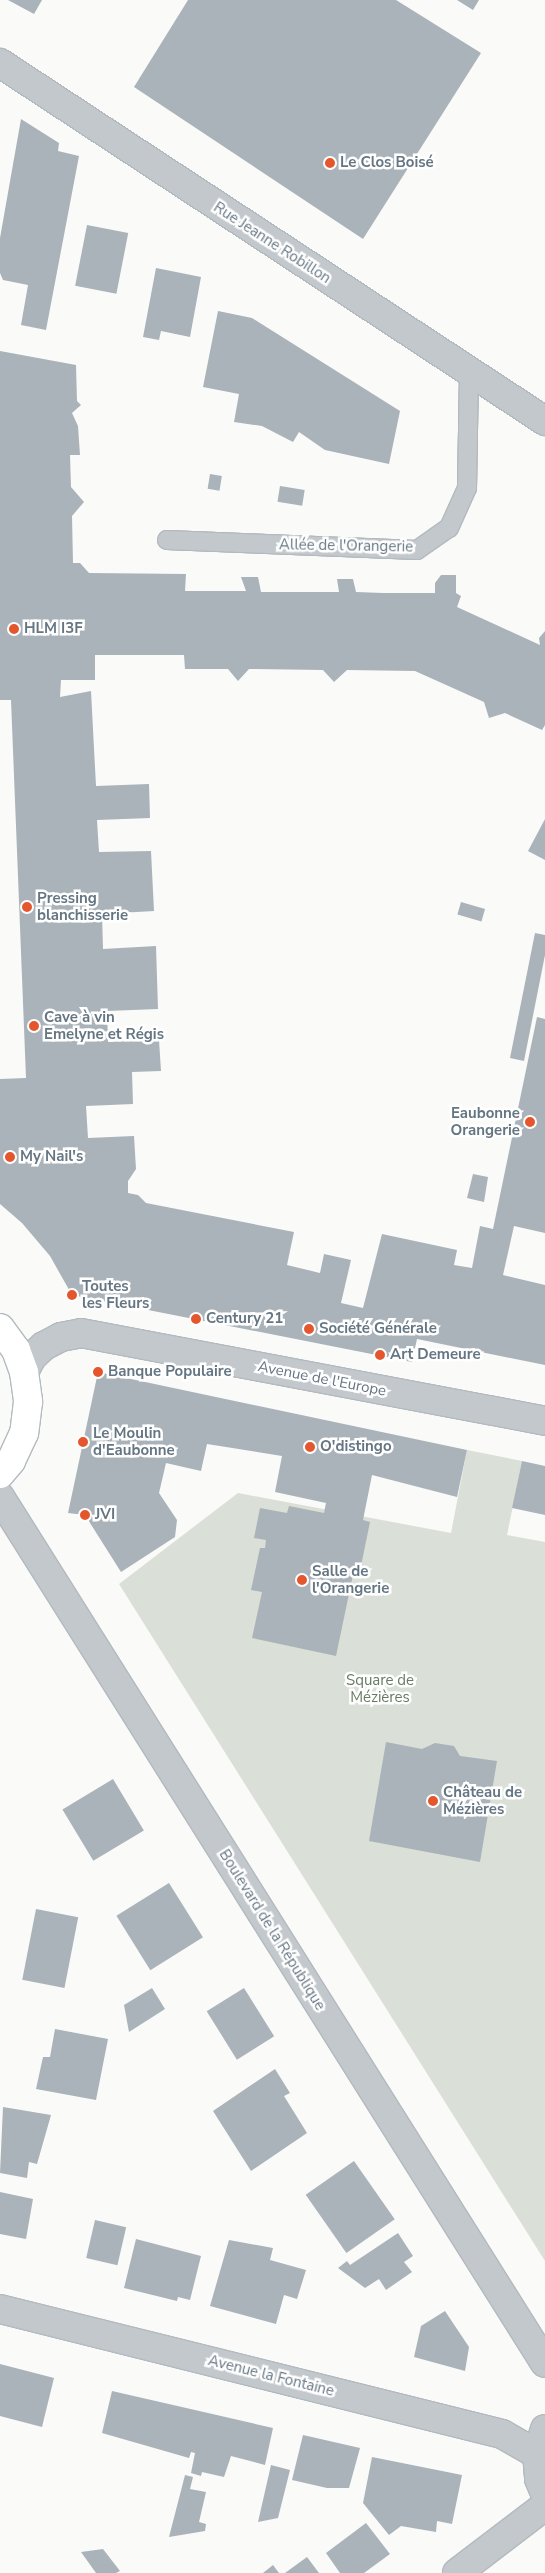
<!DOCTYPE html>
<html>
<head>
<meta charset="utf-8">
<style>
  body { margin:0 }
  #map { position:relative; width:545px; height:2573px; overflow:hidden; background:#fafaf8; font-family:"Nunito Sans",sans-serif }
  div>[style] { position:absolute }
  .green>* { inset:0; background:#dadfd7 }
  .building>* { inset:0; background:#aab3b9; transform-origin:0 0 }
  .roads { filter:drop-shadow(1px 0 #b3babf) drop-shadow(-1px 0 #b3babf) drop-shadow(0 1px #b3babf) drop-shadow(0 -1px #b3babf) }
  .service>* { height:18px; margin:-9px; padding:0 9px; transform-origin:9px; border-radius:9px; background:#c3c8cc }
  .minor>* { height:28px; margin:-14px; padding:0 14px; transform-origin:14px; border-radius:14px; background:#c3c8cc }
  .tertiary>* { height:28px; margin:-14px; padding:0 14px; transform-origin:14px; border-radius:14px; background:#c3c8cc }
  .secondary>* { height:28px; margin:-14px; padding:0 14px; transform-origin:14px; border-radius:14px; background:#fff }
  .dots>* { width:14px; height:14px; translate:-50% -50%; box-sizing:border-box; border:2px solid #fff; border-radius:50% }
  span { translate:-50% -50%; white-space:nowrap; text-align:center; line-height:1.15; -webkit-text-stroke:5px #fff; paint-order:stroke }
  .poi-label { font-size:15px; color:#657683; font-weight:700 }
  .left { translate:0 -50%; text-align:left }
  .right { translate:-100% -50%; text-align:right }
  .street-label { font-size:15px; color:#657683 }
  .park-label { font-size:15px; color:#687a64 }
</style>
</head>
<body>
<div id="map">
  <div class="green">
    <i style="clip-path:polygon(467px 1450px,522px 1461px,507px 1535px,545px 1542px,545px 2261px,119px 1584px,238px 1493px,451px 1533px)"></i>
  </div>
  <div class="building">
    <i style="clip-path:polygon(8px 0,42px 0,34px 14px)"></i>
    <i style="clip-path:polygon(188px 0,396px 0,481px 53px,363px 239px,134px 87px)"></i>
    <i style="clip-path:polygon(457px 0,479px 0,473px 10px)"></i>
    <i style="clip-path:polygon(21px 119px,59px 143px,58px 151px,79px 156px,46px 330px,21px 325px,28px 285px,3px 280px,0 273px,0 238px)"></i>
    <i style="left:87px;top:225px;width:42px;height:62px;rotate:11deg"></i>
    <i style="clip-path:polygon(156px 268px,201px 277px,190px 337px,161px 331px,159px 340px,143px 337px)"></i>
    <i style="clip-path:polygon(218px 311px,252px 318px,400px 411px,389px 464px,325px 450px,299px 432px,293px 442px,262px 426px,234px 422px,239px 394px,203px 387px)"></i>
    <i style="clip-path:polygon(0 351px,76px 365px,77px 401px,81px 405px,72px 413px,78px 426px,80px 455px,70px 455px,71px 487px,84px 502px,72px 516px,73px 563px,80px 563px,89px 573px,186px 574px,185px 591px,246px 591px,241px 577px,258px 577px,261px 592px,339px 592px,337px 579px,353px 579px,356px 592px,383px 593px,435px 593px,435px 583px,441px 575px,456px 575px,456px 593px,461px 596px,457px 607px,540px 645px,539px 638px,545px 631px,545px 725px,542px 730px,505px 713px,489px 718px,484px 702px,415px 671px,347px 670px,334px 682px,323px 670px,249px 669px,238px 681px,228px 669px,185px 669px,184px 655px,95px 655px,95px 680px,61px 680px,60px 697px,91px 691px,96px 786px,149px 784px,150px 818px,97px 820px,99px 852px,151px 851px,154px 911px,102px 914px,103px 949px,156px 946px,158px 1009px,107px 1011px,108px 1042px,159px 1040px,161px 1071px,132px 1072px,133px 1104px,86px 1106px,88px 1138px,134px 1136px,136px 1169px,128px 1181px,128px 1193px,138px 1195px,146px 1203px,294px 1232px,287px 1265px,320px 1273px,324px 1254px,351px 1260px,341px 1303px,363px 1308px,382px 1234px,457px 1250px,454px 1265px,472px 1268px,480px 1226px,493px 1229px,537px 1017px,545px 1019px,545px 1233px,514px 1226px,503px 1275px,545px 1285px,545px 1365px,417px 1339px,412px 1362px,72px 1295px,50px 1256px,22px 1223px,0 1204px,0 1079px,26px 1078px,11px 700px,0 700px)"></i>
    <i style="left:210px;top:474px;width:12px;height:15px;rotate:9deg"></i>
    <i style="left:280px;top:486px;width:25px;height:16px;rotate:9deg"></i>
    <i style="clip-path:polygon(545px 819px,545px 860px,528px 851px)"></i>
    <i style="left:461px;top:902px;width:25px;height:13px;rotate:16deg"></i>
    <i style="clip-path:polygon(535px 933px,545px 935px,545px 955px,524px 1061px,510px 1058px)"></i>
    <i style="clip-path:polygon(473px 1174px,488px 1177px,484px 1202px,467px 1198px)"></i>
    <i style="clip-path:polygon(98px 1372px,467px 1450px,457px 1497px,372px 1475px,363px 1520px,370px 1522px,360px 1571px,354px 1570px,336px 1656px,252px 1638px,262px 1592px,251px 1590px,260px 1548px,265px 1548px,266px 1540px,254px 1538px,260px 1508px,287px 1513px,289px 1506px,324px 1513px,326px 1503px,275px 1492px,282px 1456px,207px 1444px,201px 1471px,166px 1463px,159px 1493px,177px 1520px,175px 1537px,121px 1572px,85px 1515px,68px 1513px)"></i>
    <i style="clip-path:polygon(522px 1461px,545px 1466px,545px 1515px,512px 1508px)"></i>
    <i style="clip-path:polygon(386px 1742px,422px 1749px,435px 1743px,454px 1746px,460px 1756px,497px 1761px,480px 1862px,369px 1841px)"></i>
    <i style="left:113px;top:1779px;width:60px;height:59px;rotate:59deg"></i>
    <i style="left:169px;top:1883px;width:64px;height:62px;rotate:58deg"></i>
    <i style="left:36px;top:1909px;width:43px;height:72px;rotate:11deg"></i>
    <i style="clip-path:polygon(152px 1988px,165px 2009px,129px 2032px,124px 2005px)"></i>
    <i style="left:244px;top:1988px;width:57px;height:44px;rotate:58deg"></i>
    <i style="clip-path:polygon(55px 2029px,108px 2039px,96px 2100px,36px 2089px,43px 2057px,50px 2057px)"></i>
    <i style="clip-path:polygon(275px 2069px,290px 2093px,284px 2096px,307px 2133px,251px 2171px,213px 2111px)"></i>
    <i style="clip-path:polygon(3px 2107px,51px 2115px,37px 2164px,29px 2162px,27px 2178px,0 2173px)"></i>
    <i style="left:354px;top:2161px;width:71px;height:59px;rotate:55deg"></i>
    <i style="clip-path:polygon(0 2192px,33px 2199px,26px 2239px,0 2234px)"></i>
    <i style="left:95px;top:2220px;width:32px;height:39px;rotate:13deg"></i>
    <i style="clip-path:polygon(398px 2233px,413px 2256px,404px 2262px,412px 2272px,386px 2290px,379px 2279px,365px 2288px,338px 2268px,347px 2261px,350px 2265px)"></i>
    <i style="clip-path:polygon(136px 2239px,201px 2256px,190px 2300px,178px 2297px,177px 2301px,124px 2288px)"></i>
    <i style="clip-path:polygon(229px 2240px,273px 2248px,270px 2260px,306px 2270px,297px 2299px,284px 2295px,276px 2324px,210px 2306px)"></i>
    <i style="clip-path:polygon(445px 2311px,469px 2347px,465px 2371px,414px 2357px,421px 2326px)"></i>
    <i style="clip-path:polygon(0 2364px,54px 2378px,42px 2427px,0 2416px)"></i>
    <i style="clip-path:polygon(112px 2391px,273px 2428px,265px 2465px,231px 2456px,224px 2477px,202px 2472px,201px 2476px,191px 2473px,195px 2453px,191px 2452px,189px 2458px,102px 2433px)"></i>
    <i style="clip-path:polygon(303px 2435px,360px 2448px,349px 2488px,327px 2488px,292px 2480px)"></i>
    <i style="clip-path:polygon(372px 2457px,462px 2475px,452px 2524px,437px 2521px,436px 2532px,401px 2526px,389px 2535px,363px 2503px)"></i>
    <i style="clip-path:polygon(271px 2465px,290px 2470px,278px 2518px,258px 2522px)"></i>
    <i style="clip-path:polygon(185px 2475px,193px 2477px,190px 2489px,206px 2492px,199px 2522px,206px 2524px,205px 2531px,169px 2537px)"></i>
    <i style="clip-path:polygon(366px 2523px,390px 2554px,364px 2573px,340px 2573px,326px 2553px)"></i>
    <i style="clip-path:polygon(103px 2549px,120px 2571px,116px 2573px,96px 2573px,81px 2552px)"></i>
    <i style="clip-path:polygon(307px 2557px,319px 2573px,285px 2573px)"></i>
    <i style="clip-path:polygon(273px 2565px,279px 2573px,263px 2573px)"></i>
  </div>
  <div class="roads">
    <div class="service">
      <i style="left:167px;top:540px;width:250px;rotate:2.3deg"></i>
      <i style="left:417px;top:550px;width:39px;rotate:-35deg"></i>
      <i style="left:449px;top:528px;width:44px;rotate:-65.8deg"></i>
      <i style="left:467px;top:488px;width:117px;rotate:-89deg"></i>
    </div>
    <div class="minor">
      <i style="left:0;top:2309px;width:517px;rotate:13.98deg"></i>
      <i style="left:502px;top:2434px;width:40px;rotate:29.7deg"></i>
    </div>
    <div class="tertiary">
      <i style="left:0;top:63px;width:652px;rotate:33.3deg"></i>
      <i style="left:24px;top:1372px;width:17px;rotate:-62deg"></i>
      <i style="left:32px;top:1357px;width:16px;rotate:-43deg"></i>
      <i style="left:44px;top:1346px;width:19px;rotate:-28deg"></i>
      <i style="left:61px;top:1337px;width:20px;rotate:-11deg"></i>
      <i style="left:81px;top:1333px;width:472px;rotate:10.7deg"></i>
      <i style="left:0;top:1497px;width:1023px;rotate:57.82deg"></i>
      <i style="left:545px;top:2429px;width:26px;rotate:108deg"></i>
      <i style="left:537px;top:2454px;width:25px;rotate:85deg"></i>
      <i style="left:539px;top:2479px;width:15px;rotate:67deg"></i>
      <i style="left:457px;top:2573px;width:111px;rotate:-37.3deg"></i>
    </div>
    <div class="secondary">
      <i style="left:0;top:1328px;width:27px;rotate:54deg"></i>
      <i style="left:16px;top:1350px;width:23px;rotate:70deg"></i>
      <i style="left:24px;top:1372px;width:30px;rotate:82deg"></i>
      <i style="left:28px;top:1402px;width:31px;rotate:97deg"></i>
      <i style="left:24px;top:1433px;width:31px;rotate:115deg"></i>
      <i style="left:11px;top:1461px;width:17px;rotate:130deg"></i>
    </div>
  </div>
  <div class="dots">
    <i style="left:330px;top:163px;background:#e4572e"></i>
    <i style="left:14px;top:629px;background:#e4572e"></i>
    <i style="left:27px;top:907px;background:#e4572e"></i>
    <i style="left:34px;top:1026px;background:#e4572e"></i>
    <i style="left:530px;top:1122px;background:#e4572e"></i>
    <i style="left:10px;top:1157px;background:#e4572e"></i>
    <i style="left:72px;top:1295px;background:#e4572e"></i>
    <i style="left:196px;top:1319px;background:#e4572e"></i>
    <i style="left:309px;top:1329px;background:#e4572e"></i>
    <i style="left:380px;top:1355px;background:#e4572e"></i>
    <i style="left:98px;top:1372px;background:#e4572e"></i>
    <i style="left:83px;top:1442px;background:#e4572e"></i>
    <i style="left:310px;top:1447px;background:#e4572e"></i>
    <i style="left:85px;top:1515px;background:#e4572e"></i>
    <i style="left:302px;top:1580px;background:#e4572e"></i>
    <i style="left:433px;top:1801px;background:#e4572e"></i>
  </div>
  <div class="poi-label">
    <span class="left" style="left:340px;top:163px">Le Clos Boisé</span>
    <span class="left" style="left:24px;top:629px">HLM I3F</span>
    <span class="left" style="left:37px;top:907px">Pressing<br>blanchisserie</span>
    <span class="left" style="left:44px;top:1026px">Cave à vin<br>Emelyne et Régis</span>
    <span class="right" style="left:520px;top:1122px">Eaubonne<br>Orangerie</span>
    <span class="left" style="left:20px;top:1157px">My Nail's</span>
    <span class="left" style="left:82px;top:1295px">Toutes<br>les Fleurs</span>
    <span class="left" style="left:206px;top:1319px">Century 21</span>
    <span class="left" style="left:319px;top:1329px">Société Générale</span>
    <span class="left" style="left:390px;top:1355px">Art Demeure</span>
    <span class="left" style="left:108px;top:1372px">Banque Populaire</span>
    <span class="left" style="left:93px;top:1442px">Le Moulin<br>d'Eaubonne</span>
    <span class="left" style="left:320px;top:1447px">O'distingo</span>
    <span class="left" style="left:95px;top:1515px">JVI</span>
    <span class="left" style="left:312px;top:1580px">Salle de<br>l'Orangerie</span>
    <span class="left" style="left:443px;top:1801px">Château de<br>Mézières</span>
  </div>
  <div class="street-label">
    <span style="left:272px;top:243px;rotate:33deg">Rue Jeanne Robillon</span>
    <span style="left:346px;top:546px;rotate:1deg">Allée de l'Orangerie</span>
    <span style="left:322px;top:1379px;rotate:11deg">Avenue de l'Europe</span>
    <span style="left:272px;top:1930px;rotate:58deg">Boulevard de la République</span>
    <span style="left:271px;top:2376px;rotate:14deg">Avenue la Fontaine</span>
  </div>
  <div class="park-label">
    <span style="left:380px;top:1689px">Square de<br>Mézières</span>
  </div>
</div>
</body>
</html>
